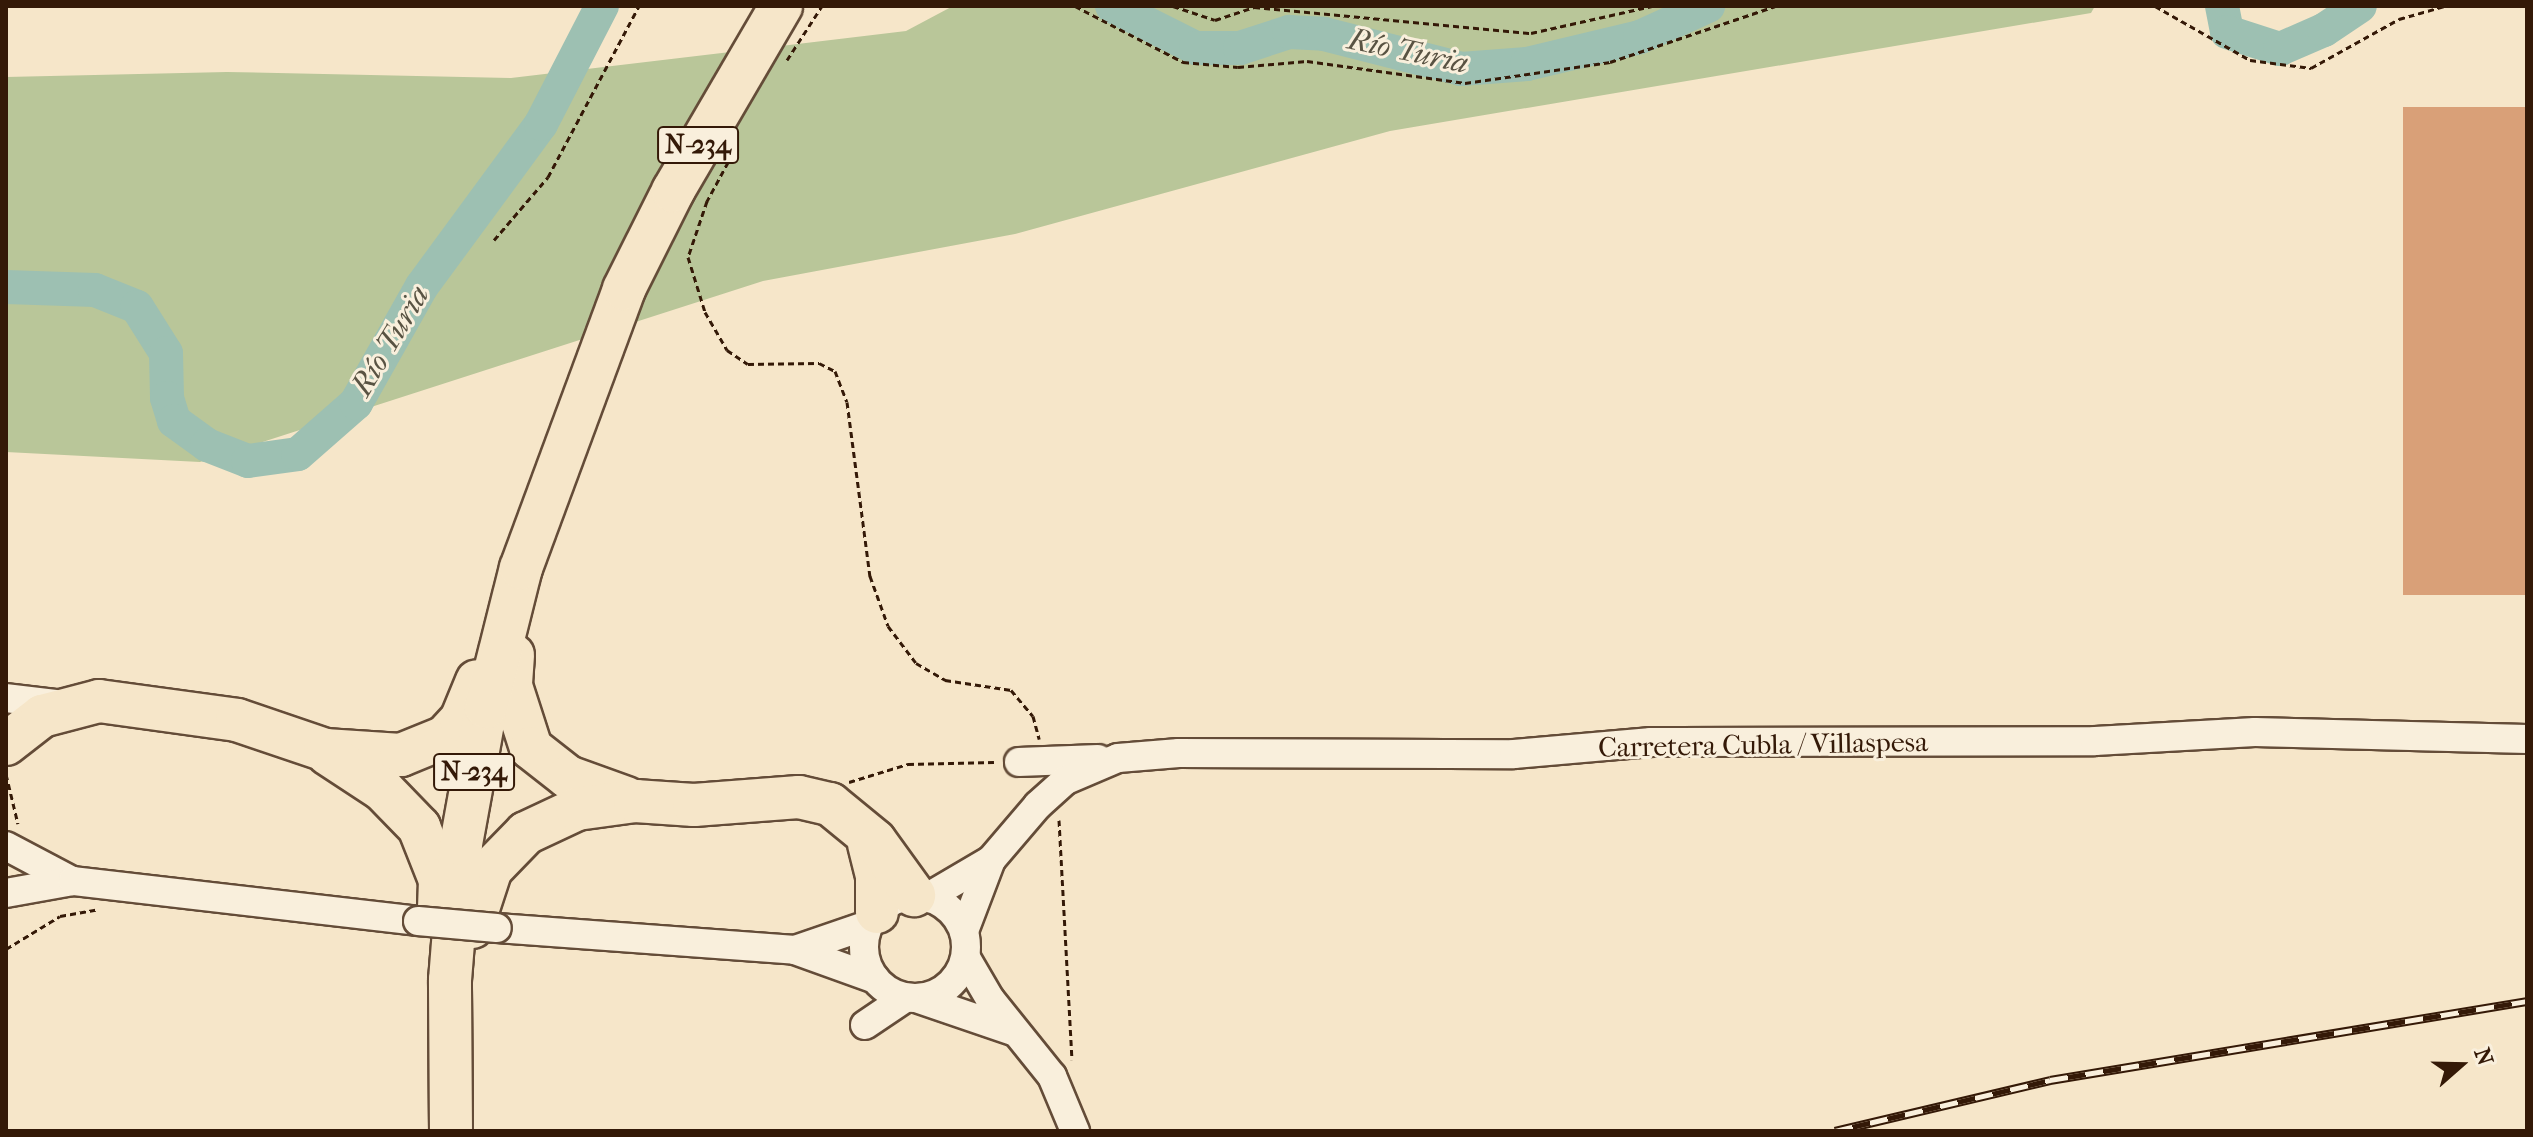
<!DOCTYPE html>
<html>
<head>
<meta charset="utf-8">
<style>
  body { margin:0 }
  #map { position:relative; width:2533px; height:1137px; overflow:hidden; background:#f6e6c9; font-family:"IM FELL French Canon",serif }
  div>[style] { position:absolute }
  .green>* { inset:0; background:#b9c699 }
  .river>* { height:34px; margin:-17px; padding:0 17px; transform-origin:17px; border-radius:17px; background:#9dc0b2 }
  .building>* { inset:0; background:#d9a078; transform-origin:0 0 }
  .path>* { height:3px; margin-top:-1.5px; transform-origin:0; background:repeating-linear-gradient(90deg,#341907 0 6px,transparent 0 10px) }
  .roads { filter:drop-shadow(2px 0 #644c38) drop-shadow(-2px 0 #644c38) drop-shadow(0 2px #644c38) drop-shadow(0 -2px #644c38) }
  .minor>* { height:28px; margin:-14px; padding:0 14px; transform-origin:14px; border-radius:14px; background:#f9efdc }
  .minor>.ring { margin:-14px; padding:0; box-sizing:content-box; background:none; border:28px solid #f9efdc; border-radius:50% }
  .highway>* { height:42px; margin:-21px; padding:0 21px; transform-origin:21px; border-radius:21px; background:#f6e6c9 }
  .rail>* { height:9px; margin-top:-4.5px; transform-origin:0; background:repeating-linear-gradient(90deg,#f9efdc 0 18px,#341907 0 36px); box-sizing:border-box; border-block:2px solid #341907 }
  .bridges { filter:drop-shadow(2px 0 #644c38) drop-shadow(-2px 0 #644c38) drop-shadow(0 2px #644c38) drop-shadow(0 -2px #644c38) }
  .minor-bridge>* { height:28px; margin:-14px; padding:0 14px; transform-origin:14px; border-radius:14px; background:#f9efdc }
  span { translate:-50% -50%; white-space:nowrap; text-align:center; line-height:1.15; -webkit-text-stroke:6px #f9efdc; paint-order:stroke }
  .shield-label span { padding:2px 6px; background:#f9efdc; border:2px solid; border-radius:6px; -webkit-text-stroke-width:0 }
  .shield-label { font-size:26px; color:#341907; font-weight:700 }
  .street-label { font-size:28px; color:#341907 }
  .water-label { font-size:30px; color:#595343; font-style:italic }
  .frame { position:absolute; inset:0; border:8px solid #341907; pointer-events:none }
  .north { position:absolute; left:2421px; top:1025px; width:80px; height:80px; -webkit-text-stroke:6px #f9efdc; paint-order:stroke; rotate:70deg; font-size:22px; font-weight:700; line-height:32px; text-align:center; color:#341907 }
  .north::after { content:''; display:block; margin:auto; width:28px; height:36px; background:#341907; clip-path:polygon(50% 0,100% 100%,50% 72%,0 100%) }
</style>
</head>
<body>
<div id="map">
  <div class="green">
    <i style="clip-path:polygon(953px 6px,2095px 6px,2091px 13px,1390px 131px,1015px 234px,763px 281px,200px 462px,6px 452px,6px 77px,227px 72px,511px 78px,906px 31px)"></i>
  </div>
  <div class="river">
    <i style="left:1112px;top:6px;width:94px;rotate:26.6deg"></i>
    <i style="left:1196px;top:48px;width:44px"></i>
    <i style="left:1240px;top:48px;width:52px;rotate:-18.1deg"></i>
    <i style="left:1289px;top:32px;width:35px;rotate:3deg"></i>
    <i style="left:1324px;top:34px;width:141px;rotate:14.3deg"></i>
    <i style="left:1461px;top:69px;width:66px;rotate:-4.3deg"></i>
    <i style="left:1527px;top:64px;width:116px;rotate:-13.4deg"></i>
    <i style="left:1640px;top:37px;width:75px;rotate:-24.5deg"></i>
    <i style="left:2222px;top:6px;width:26px;rotate:79deg"></i>
    <i style="left:2227px;top:32px;width:56px;rotate:17.8deg"></i>
    <i style="left:2280px;top:49px;width:48px;rotate:-23.4deg"></i>
    <i style="left:2324px;top:30px;width:43px;rotate:-33.7deg"></i>
    <i style="left:6px;top:287px;width:89px;rotate:1.9deg"></i>
    <i style="left:95px;top:290px;width:45px;rotate:22deg"></i>
    <i style="left:137px;top:307px;width:54px;rotate:57.8deg"></i>
    <i style="left:166px;top:353px;width:45px;rotate:88.7deg"></i>
    <i style="left:167px;top:398px;width:24px;rotate:73deg"></i>
    <i style="left:174px;top:421px;width:41px;rotate:36deg"></i>
    <i style="left:207px;top:445px;width:44px;rotate:21.3deg"></i>
    <i style="left:248px;top:461px;width:50px;rotate:-8deg"></i>
    <i style="left:298px;top:454px;width:77px;rotate:-41.3deg"></i>
    <i style="left:356px;top:403px;width:134px;rotate:-60.6deg"></i>
    <i style="left:422px;top:286px;width:201px;rotate:-53.7deg"></i>
    <i style="left:541px;top:124px;width:133px;rotate:-62.7deg"></i>
  </div>
  <div class="building">
    <i style="left:2527px;top:107px;width:488px;height:124px;rotate:90deg"></i>
  </div>
  <div class="path">
    <i style="left:1075px;top:6px;width:122px;rotate:27.4deg"></i>
    <i style="left:1183px;top:62px;width:55px;rotate:5.2deg"></i>
    <i style="left:1238px;top:67px;width:69px;rotate:-5deg"></i>
    <i style="left:1307px;top:61px;width:160px;rotate:7.9deg"></i>
    <i style="left:1465px;top:83px;width:147px;rotate:-8.2deg"></i>
    <i style="left:1610px;top:62px;width:174px;rotate:-18.7deg"></i>
    <i style="left:1173px;top:6px;width:44px;rotate:18.4deg"></i>
    <i style="left:1215px;top:20px;width:41px;rotate:-18.4deg"></i>
    <i style="left:1254px;top:7px;width:278px;rotate:5.4deg"></i>
    <i style="left:1531px;top:33px;width:124px;rotate:-12.6deg"></i>
    <i style="left:2155px;top:6px;width:109px;rotate:29.6deg"></i>
    <i style="left:2250px;top:60px;width:62px;rotate:7.5deg"></i>
    <i style="left:2311px;top:68px;width:101px;rotate:-29.1deg"></i>
    <i style="left:2399px;top:19px;width:48px;rotate:-15.8deg"></i>
    <i style="left:787px;top:60px;width:64px;rotate:-57.1deg"></i>
    <i style="left:733px;top:153px;width:55px;rotate:118.4deg"></i>
    <i style="left:707px;top:201px;width:59px;rotate:108.7deg"></i>
    <i style="left:688px;top:257px;width:58px;rotate:72.8deg"></i>
    <i style="left:705px;top:312px;width:44px;rotate:59.9deg"></i>
    <i style="left:727px;top:350px;width:25px;rotate:34deg"></i>
    <i style="left:748px;top:364px;width:71px;rotate:-0.8deg"></i>
    <i style="left:819px;top:363px;width:18px;rotate:27deg"></i>
    <i style="left:835px;top:371px;width:33px;rotate:69deg"></i>
    <i style="left:847px;top:402px;width:176px;rotate:82.5deg"></i>
    <i style="left:870px;top:576px;width:53px;rotate:70.2deg"></i>
    <i style="left:888px;top:626px;width:46px;rotate:52.9deg"></i>
    <i style="left:916px;top:663px;width:34px;rotate:30deg"></i>
    <i style="left:945px;top:680px;width:67px;rotate:8.6deg"></i>
    <i style="left:1011px;top:690px;width:34px;rotate:50deg"></i>
    <i style="left:1033px;top:716px;width:24px;rotate:75deg"></i>
    <i style="left:494px;top:240px;width:83px;rotate:-49.4deg"></i>
    <i style="left:548px;top:177px;width:194px;rotate:-62deg"></i>
    <i style="left:6px;top:774px;width:51px;rotate:76.5deg"></i>
    <i style="left:849px;top:782px;width:62px;rotate:-17deg"></i>
    <i style="left:908px;top:764px;width:86px;rotate:-1.3deg"></i>
    <i style="left:1059px;top:820px;width:240px;rotate:86.9deg"></i>
    <i style="left:6px;top:949px;width:63px;rotate:-31.4deg"></i>
    <i style="left:60px;top:916px;width:39px;rotate:-10deg"></i>
  </div>
  <div class="roads">
    <div class="minor">
      <i style="left:6px;top:698px;width:59px;rotate:6.8deg"></i>
      <i style="left:1019px;top:762px;width:79px;rotate:-2.2deg"></i>
      <i style="left:6px;top:846px;width:75px;rotate:27.9deg"></i>
      <i style="left:6px;top:893px;width:68px;rotate:-10.2deg"></i>
      <i style="left:73px;top:881px;width:347px;rotate:6.6deg"></i>
      <i class="ring" style="left:864px;top:896px;width:74px;height:74px"></i>
      <i style="left:928px;top:897px;width:73px;rotate:-30.4deg"></i>
      <i style="left:497px;top:928px;width:299px;rotate:4.2deg"></i>
      <i style="left:795px;top:950px;width:85px;rotate:19.9deg"></i>
      <i style="left:964px;top:931px;width:76px;rotate:-69.2deg"></i>
      <i style="left:991px;top:860px;width:72px;rotate:-49.5deg"></i>
      <i style="left:1038px;top:805px;width:38px;rotate:-42deg"></i>
      <i style="left:1066px;top:780px;width:56px;rotate:-22.9deg"></i>
      <i style="left:1118px;top:758px;width:61px;rotate:-4.7deg"></i>
      <i style="left:1179px;top:753px;width:335px;rotate:0.2deg"></i>
      <i style="left:1514px;top:754px;width:138px;rotate:-5deg"></i>
      <i style="left:1651px;top:742px;width:444px;rotate:-0.1deg"></i>
      <i style="left:2095px;top:741px;width:160px;rotate:-3.2deg"></i>
      <i style="left:2255px;top:732px;width:272px;rotate:1.5deg"></i>
      <i style="left:795px;top:950px;width:77px;rotate:-18.9deg"></i>
      <i style="left:966px;top:958px;width:48px;rotate:59.7deg"></i>
      <i style="left:990px;top:999px;width:99px;rotate:51.2deg"></i>
      <i style="left:1052px;top:1076px;width:60px;rotate:67.3deg"></i>
      <i style="left:919px;top:999px;width:99px;rotate:18.8deg"></i>
      <i style="left:865px;top:1025px;width:48px;rotate:-34deg"></i>
    </div>
    <div class="highway">
      <i style="left:513px;top:655px;width:31px;rotate:94deg"></i>
      <i style="left:511px;top:686px;width:65px;rotate:72.1deg"></i>
      <i style="left:531px;top:748px;width:47px;rotate:38.1deg"></i>
      <i style="left:568px;top:777px;width:62px;rotate:19.9deg"></i>
      <i style="left:6px;top:744px;width:46px;rotate:-37.9deg"></i>
      <i style="left:42px;top:716px;width:59px;rotate:-14.7deg"></i>
      <i style="left:99px;top:701px;width:139px;rotate:7.8deg"></i>
      <i style="left:237px;top:720px;width:93px;rotate:18.8deg"></i>
      <i style="left:325px;top:750px;width:76px;rotate:3.8deg"></i>
      <i style="left:401px;top:755px;width:48px;rotate:-22.2deg"></i>
      <i style="left:445px;top:737px;width:23px;rotate:-47deg"></i>
      <i style="left:461px;top:720px;width:42px;rotate:-67.7deg"></i>
      <i style="left:328px;top:754px;width:66px;rotate:33.2deg"></i>
      <i style="left:383px;top:790px;width:52px;rotate:45.8deg"></i>
      <i style="left:419px;top:827px;width:57px;rotate:68.4deg"></i>
      <i style="left:440px;top:880px;width:26px;rotate:92deg"></i>
      <i style="left:869px;top:844px;width:33px;rotate:76deg"></i>
      <i style="left:877px;top:876px;width:36px;rotate:90deg"></i>
      <i style="left:472px;top:927px;width:61px;rotate:-71.9deg"></i>
      <i style="left:491px;top:869px;width:50px;rotate:-45.8deg"></i>
      <i style="left:526px;top:833px;width:56px;rotate:-25.2deg"></i>
      <i style="left:577px;top:809px;width:59px;rotate:-7.9deg"></i>
      <i style="left:635px;top:801px;width:59px;rotate:3.9deg"></i>
      <i style="left:694px;top:805px;width:105px;rotate:-4.4deg"></i>
      <i style="left:799px;top:797px;width:32px;rotate:13deg"></i>
      <i style="left:830px;top:804px;width:58px;rotate:39.4deg"></i>
      <i style="left:875px;top:841px;width:67px;rotate:54.2deg"></i>
      <i style="left:451px;top:1131px;width:151px;rotate:-90.4deg"></i>
      <i style="left:450px;top:980px;width:136px;rotate:-85.4deg"></i>
      <i style="left:461px;top:844px;width:139px;rotate:-79.7deg"></i>
      <i style="left:486px;top:707px;width:143px;rotate:-75.9deg"></i>
      <i style="left:521px;top:568px;width:297px;rotate:-69.7deg"></i>
      <i style="left:624px;top:289px;width:110px;rotate:-63.4deg"></i>
      <i style="left:673px;top:191px;width:214px;rotate:-59.7deg"></i>
    </div>
  </div>
  <div class="rail">
    <i style="left:1835px;top:1131px;width:221px;rotate:-13.3deg"></i>
    <i style="left:2050px;top:1080px;width:483px;rotate:-9.4deg"></i>
  </div>
  <div class="bridges">
    <div class="minor-bridge">
      <i style="left:418px;top:921px;width:79px;rotate:5.1deg"></i>
    </div>
  </div>
  <div class="shield-label">
    <span style="left:698px;top:145px">N-234</span>
    <span style="left:474px;top:772px">N-234</span>
  </div>
  <div class="street-label">
    <span style="left:1763px;top:745px;rotate:-1deg">Carretera Cubla / Villaspesa</span>
  </div>
  <div class="water-label">
    <span style="left:1408px;top:52px;rotate:12deg">Río Turia</span>
    <span style="left:391px;top:341px;rotate:-59deg">Río Turia</span>
  </div>
  <div class="frame"></div>
  <div class="north">N</div>
</div>
</body>
</html>
